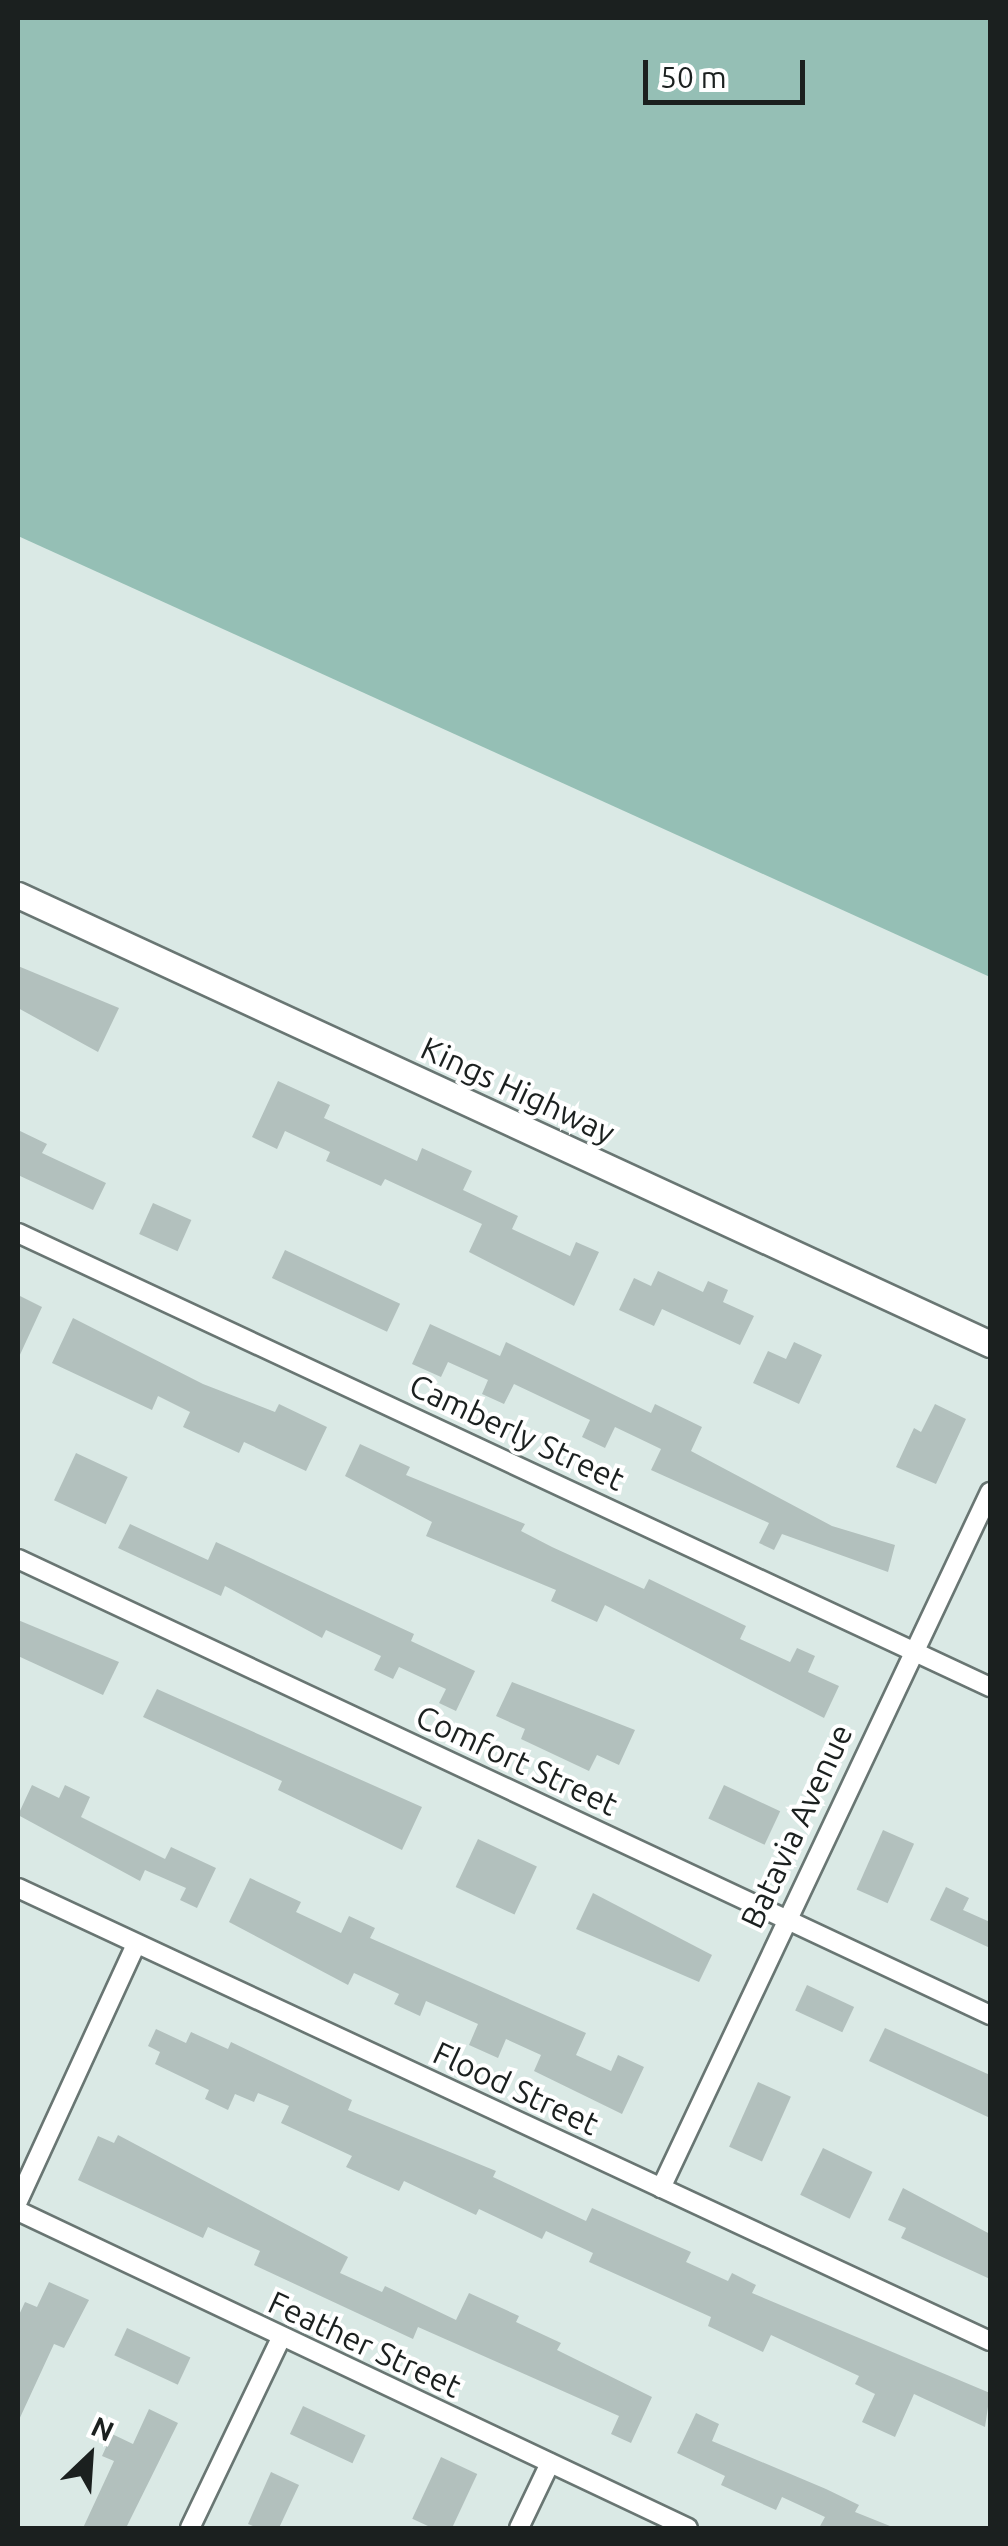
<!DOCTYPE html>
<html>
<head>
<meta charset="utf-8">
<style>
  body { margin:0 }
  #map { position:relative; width:1008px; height:2546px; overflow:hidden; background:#dae9e5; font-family:Ubuntu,sans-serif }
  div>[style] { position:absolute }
  .green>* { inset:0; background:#95bfb5 }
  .building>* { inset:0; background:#b2c0bd; transform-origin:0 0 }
  .roads { filter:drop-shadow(2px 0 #697673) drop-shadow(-2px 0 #697673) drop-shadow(0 2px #697673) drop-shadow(0 -2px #697673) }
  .street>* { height:18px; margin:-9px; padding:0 9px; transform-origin:9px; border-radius:9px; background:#fff }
  .secondary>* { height:25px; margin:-12.5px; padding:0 12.5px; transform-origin:12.5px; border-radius:12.5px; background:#fff }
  span { translate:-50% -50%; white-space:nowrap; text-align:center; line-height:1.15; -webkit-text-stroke:8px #fff; paint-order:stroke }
  .street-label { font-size:32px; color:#1b201f }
  .frame { position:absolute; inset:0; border:20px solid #1b201f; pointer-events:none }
  .north { position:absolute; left:40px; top:2406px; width:100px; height:100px; -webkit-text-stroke:8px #fff; paint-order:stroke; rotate:25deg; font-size:28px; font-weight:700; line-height:40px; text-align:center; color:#1b201f }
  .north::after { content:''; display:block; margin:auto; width:35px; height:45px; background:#1b201f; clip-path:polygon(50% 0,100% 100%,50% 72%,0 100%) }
  .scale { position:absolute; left:643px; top:60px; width:162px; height:45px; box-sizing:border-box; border:5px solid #1b201f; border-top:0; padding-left:12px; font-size:30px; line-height:35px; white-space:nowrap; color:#1b201f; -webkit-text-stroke:8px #fff; paint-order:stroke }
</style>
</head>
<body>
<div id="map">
  <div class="green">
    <i style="clip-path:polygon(18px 18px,990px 18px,990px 977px,18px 536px)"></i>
  </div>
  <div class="building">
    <i style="clip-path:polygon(18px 966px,119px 1008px,98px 1052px,18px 1008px)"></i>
    <i style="clip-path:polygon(278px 1081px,330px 1105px,324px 1118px,417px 1161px,422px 1148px,472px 1171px,463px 1190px,518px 1216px,512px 1229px,570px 1256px,576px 1242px,599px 1252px,574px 1306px,469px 1252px,482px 1224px,385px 1179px,381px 1186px,326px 1161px,330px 1152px,285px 1131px,277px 1149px,252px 1137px)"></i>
    <i style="clip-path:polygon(18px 1130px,47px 1144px,42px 1153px,106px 1183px,93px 1210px,18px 1175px)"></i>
    <i style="left:153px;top:1203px;width:42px;height:34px;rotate:24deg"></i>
    <i style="left:285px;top:1250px;width:127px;height:31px;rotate:25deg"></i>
    <i style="clip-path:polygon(658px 1271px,703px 1292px,708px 1281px,728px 1290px,723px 1302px,754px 1316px,740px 1345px,662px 1309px,654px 1326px,619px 1310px,634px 1278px,651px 1286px)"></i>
    <i style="clip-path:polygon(18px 1295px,42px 1307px,18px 1359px)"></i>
    <i style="clip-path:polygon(73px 1318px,203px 1384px,275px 1412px,279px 1404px,327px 1427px,306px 1471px,244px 1442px,239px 1453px,183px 1427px,190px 1412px,158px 1396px,152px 1410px,52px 1363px)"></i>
    <i style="clip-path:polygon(430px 1324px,500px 1356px,506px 1342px,651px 1413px,655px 1404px,702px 1427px,691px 1451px,832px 1526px,895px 1545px,888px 1572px,782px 1534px,774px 1550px,759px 1543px,769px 1523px,651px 1470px,661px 1449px,615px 1427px,605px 1448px,582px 1437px,590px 1420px,514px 1384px,504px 1404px,482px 1394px,488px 1380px,448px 1362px,441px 1377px,412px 1364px)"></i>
    <i style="clip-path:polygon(794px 1342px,822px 1355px,799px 1404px,753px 1383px,768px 1351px,786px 1359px)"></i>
    <i style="clip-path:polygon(935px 1404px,966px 1419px,936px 1484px,896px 1467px,914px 1428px,921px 1432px)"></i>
    <i style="clip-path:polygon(360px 1444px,410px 1467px,406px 1475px,525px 1524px,521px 1531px,552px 1547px,644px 1589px,649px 1579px,746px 1626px,740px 1639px,790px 1662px,797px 1648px,815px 1656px,808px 1672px,839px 1686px,824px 1718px,605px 1605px,597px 1622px,551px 1601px,556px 1590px,426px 1536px,432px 1522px,345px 1476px)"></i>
    <i style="left:76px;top:1453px;width:57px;height:52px;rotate:25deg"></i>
    <i style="clip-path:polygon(130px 1524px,208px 1560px,216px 1542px,414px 1634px,411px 1641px,475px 1671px,456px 1711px,439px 1703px,446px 1689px,399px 1667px,393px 1679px,374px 1670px,381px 1656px,326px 1630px,322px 1638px,225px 1586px,221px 1596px,118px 1548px)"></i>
    <i style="clip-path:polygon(18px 1620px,119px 1662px,103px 1695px,18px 1656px)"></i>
    <i style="clip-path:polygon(512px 1682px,635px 1730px,619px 1765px,597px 1755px,589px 1771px,521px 1739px,525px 1729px,496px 1716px)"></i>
    <i style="clip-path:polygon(157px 1689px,422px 1807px,402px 1850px,278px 1790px,282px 1781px,143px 1717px)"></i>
    <i style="clip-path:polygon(32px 1785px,59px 1798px,65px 1785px,90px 1797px,81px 1817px,165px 1859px,171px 1847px,216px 1868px,197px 1908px,180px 1900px,186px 1888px,145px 1870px,140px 1881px,18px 1815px)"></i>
    <i style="left:724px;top:1785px;width:62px;height:37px;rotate:25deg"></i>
    <i style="left:883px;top:1830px;width:34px;height:65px;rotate:24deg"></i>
    <i style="left:478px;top:1839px;width:65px;height:53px;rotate:25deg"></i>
    <i style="clip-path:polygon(250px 1878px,301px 1902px,296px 1912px,341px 1933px,349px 1916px,375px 1928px,370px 1938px,586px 2033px,576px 2055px,611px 2071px,618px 2055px,644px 2067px,622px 2114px,534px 2071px,541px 2055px,506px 2039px,498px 2058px,469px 2045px,478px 2024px,426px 2001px,420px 2016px,394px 2004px,399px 1994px,354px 1973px,348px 1985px,229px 1922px)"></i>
    <i style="clip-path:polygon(946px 1887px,969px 1898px,963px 1910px,990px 1922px,990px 1948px,930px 1920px)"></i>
    <i style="clip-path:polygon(593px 1893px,712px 1955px,699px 1982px,576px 1929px)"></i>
    <i style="left:807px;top:1985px;width:52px;height:28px;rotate:25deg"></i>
    <i style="clip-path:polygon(885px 2028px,990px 2075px,990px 2118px,869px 2061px)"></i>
    <i style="clip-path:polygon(156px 2029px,186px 2043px,191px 2032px,228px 2049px,231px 2042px,352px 2100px,348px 2110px,496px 2171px,493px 2177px,586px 2221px,592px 2208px,691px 2252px,686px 2262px,728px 2281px,732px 2273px,756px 2285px,752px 2293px,990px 2393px,985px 2427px,914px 2394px,895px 2437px,862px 2422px,875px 2394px,855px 2384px,859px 2376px,771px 2335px,763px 2352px,708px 2326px,711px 2317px,589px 2262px,593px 2253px,546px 2231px,542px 2239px,479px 2209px,476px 2215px,404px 2181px,399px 2191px,346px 2167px,352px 2156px,281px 2123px,289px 2106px,258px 2093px,254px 2102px,235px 2094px,228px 2110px,205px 2099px,209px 2090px,155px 2064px,160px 2052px,148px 2046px)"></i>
    <i style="left:758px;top:2082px;width:36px;height:71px;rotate:24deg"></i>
    <i style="clip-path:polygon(118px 2135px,348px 2257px,340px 2273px,382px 2292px,385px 2286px,456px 2320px,469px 2293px,519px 2316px,516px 2322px,561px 2343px,557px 2350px,652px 2397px,631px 2443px,611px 2434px,619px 2416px,418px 2327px,413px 2339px,254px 2265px,260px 2251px,208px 2227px,203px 2238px,78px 2180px,98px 2136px,114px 2143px)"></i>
    <i style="left:823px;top:2148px;width:55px;height:52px;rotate:26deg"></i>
    <i style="clip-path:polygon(903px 2188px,990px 2234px,990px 2279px,901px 2238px,906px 2228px,888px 2220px)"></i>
    <i style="clip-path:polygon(49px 2282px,89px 2300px,64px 2348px,54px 2344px,18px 2422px,18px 2317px,25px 2302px,37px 2307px)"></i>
    <i style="left:127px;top:2328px;width:70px;height:30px;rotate:25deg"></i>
    <i style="left:303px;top:2406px;width:69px;height:31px;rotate:25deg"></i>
    <i style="clip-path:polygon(149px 2409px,178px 2423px,126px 2528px,83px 2528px,114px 2461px,102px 2456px,112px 2434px,133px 2444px)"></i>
    <i style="clip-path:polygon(696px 2413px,719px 2424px,712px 2441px,826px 2489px,859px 2505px,855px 2512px,895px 2528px,819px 2528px,825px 2517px,782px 2497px,776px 2510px,721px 2485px,725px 2476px,677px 2453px)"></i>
    <i style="left:441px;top:2457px;width:40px;height:68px;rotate:25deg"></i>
    <i style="clip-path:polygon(271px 2472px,299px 2485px,279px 2528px,258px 2528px,248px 2524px)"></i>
  </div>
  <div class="roads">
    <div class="street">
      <i style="left:18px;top:1233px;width:1073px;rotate:25.04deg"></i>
      <i style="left:18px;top:1559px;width:1074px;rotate:25.13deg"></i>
      <i style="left:18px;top:1888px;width:1072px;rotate:24.99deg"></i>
      <i style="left:661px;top:2188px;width:770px;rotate:-64.7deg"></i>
      <i style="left:18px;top:2201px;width:282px;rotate:-65.3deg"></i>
      <i style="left:18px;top:2211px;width:741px;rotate:25.32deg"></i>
      <i style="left:190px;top:2528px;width:211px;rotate:-64.4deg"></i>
      <i style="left:519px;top:2528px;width:72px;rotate:-64.5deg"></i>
    </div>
    <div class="secondary">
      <i style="left:18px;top:895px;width:1071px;rotate:24.79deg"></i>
    </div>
  </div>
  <div class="street-label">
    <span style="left:518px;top:1090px;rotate:25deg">Kings Highway</span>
    <span style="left:517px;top:1432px;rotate:25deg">Camberly Street</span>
    <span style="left:517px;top:1760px;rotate:25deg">Comfort Street</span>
    <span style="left:796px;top:1826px;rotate:-65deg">Batavia Avenue</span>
    <span style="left:516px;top:2088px;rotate:25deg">Flood Street</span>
    <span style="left:365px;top:2344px;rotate:25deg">Feather Street</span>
  </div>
  <div class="frame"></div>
  <div class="north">N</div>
  <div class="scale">50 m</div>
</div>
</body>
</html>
